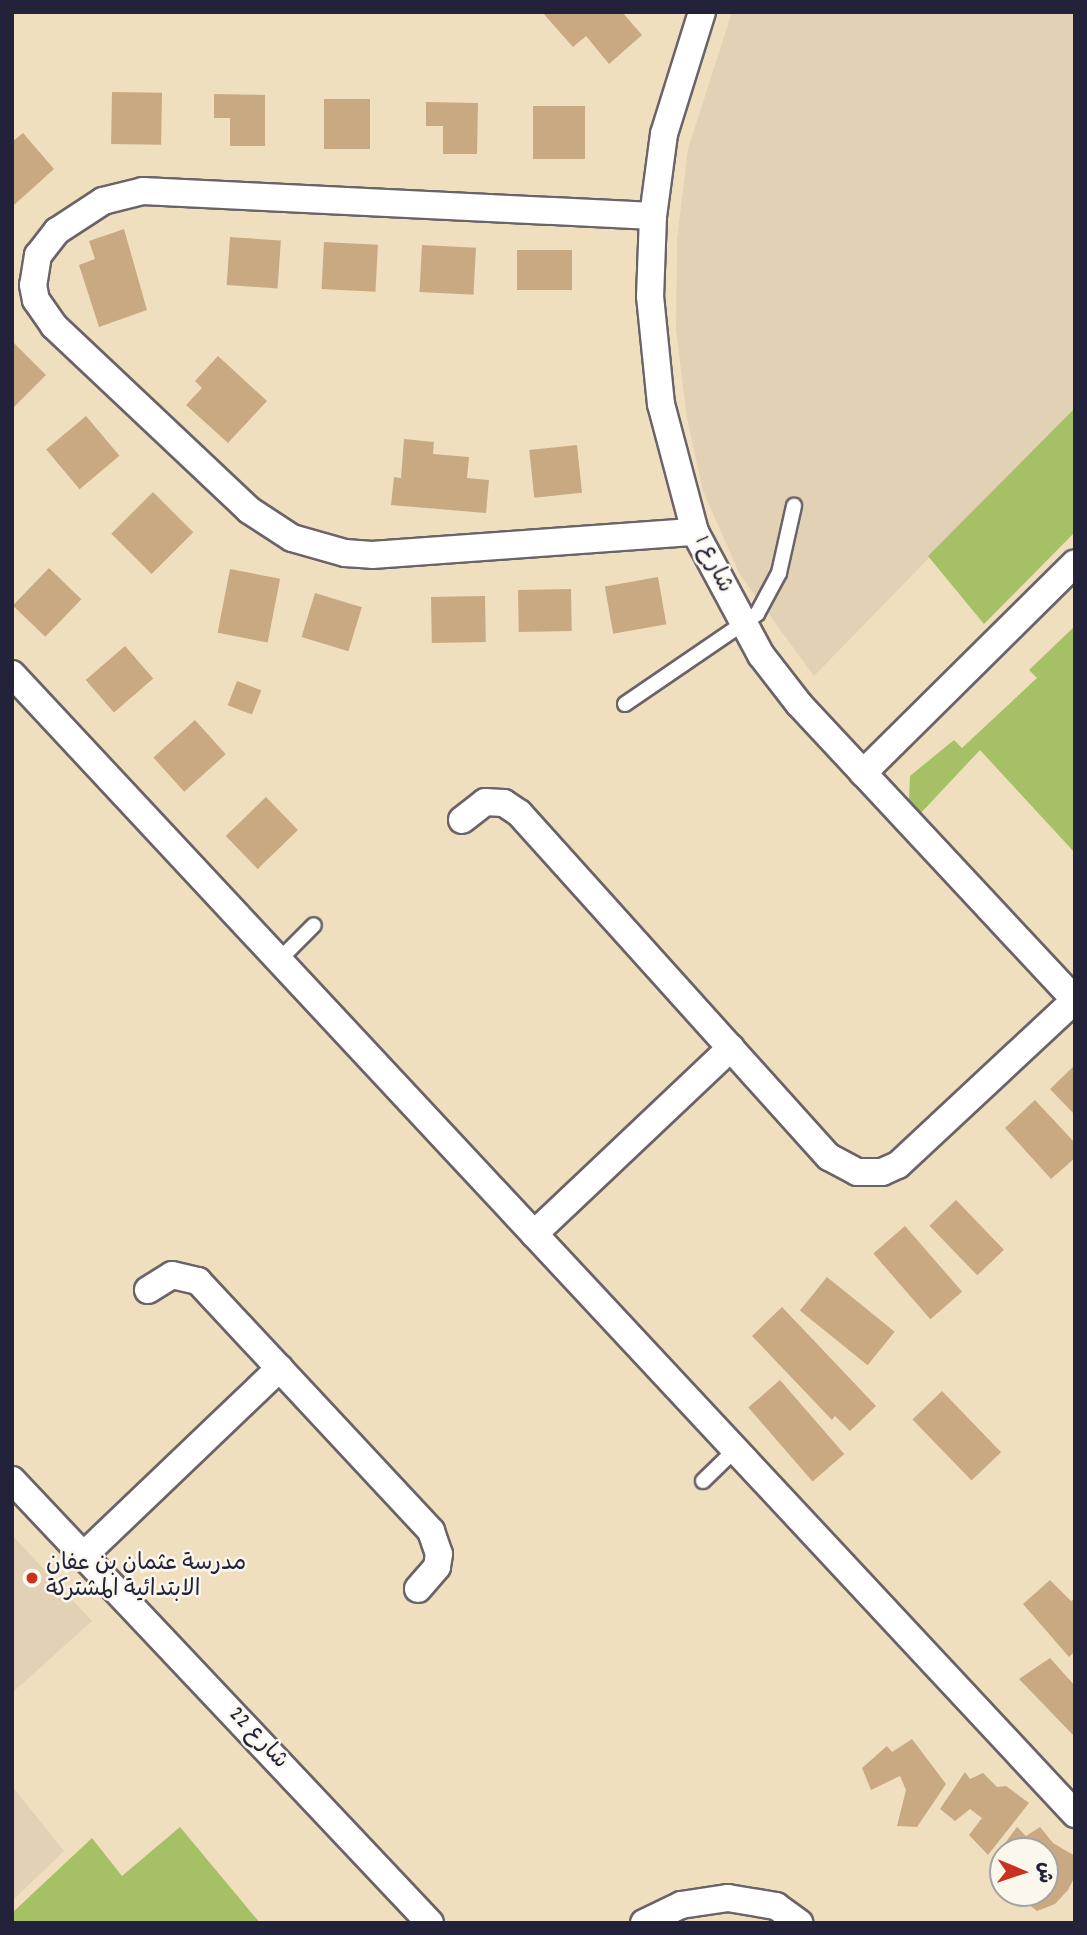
<!DOCTYPE html>
<html>
<head>
<meta charset="utf-8">
<style>
  body { margin:0 }
  #map { position:relative; width:1087px; height:1935px; overflow:hidden; background:#efdfbf; font-family:Dekko,"Playpen Sans Arabic",sans-serif }
  div>[style] { position:absolute }
  .built>* { inset:0; background:#e3d1b5 }
  .green>* { inset:0; background:#a6c066 }
  .building>* { inset:0; background:#c9a981; transform-origin:0 0 }
  .roads { filter:drop-shadow(2px 0 #6a6469) drop-shadow(-2px 0 #6a6469) drop-shadow(0 2px #6a6469) drop-shadow(0 -2px #6a6469) }
  .service>* { height:14px; margin:-7px; padding:0 7px; transform-origin:7px; border-radius:7px; background:#fff }
  .minor>* { height:26px; margin:-13px; padding:0 13px; transform-origin:13px; border-radius:13px; background:#fff }
  .dots>* { width:19px; height:19px; translate:-50% -50%; box-sizing:border-box; border:4px solid #fbf7ec; border-radius:50% }
  span { translate:-50% -50%; white-space:nowrap; text-align:center; line-height:1.15; -webkit-text-stroke:5px #fbf7ec; paint-order:stroke }
  .street-label { font-size:23px; color:#22223b }
  .poi-label { font-size:23px; color:#22223b }
  .left { translate:0 -50%; text-align:left }
  .frame { position:absolute; inset:0; border:14px solid #22223b; pointer-events:none }
  .north { position:absolute; left:989px; top:1837px; width:70px; height:70px; box-sizing:border-box; background:#fbf7ec; border:2px solid #a4a2a5; border-radius:50%; rotate:92deg; font-size:19px; font-weight:700; line-height:28px; text-align:center; color:#22223b }
  .north::after { content:''; display:block; margin:auto; width:24px; height:32px; background:#c8321e; clip-path:polygon(50% 0,100% 100%,50% 72%,0 100%) }
</style>
</head>
<body>
<div id="map">
  <div class="built">
    <i style="clip-path:polygon(732px 12px,1075px 12px,1075px 408px,814px 676px,740px 575px,703px 491px,687px 419px,676px 330px,677px 240px,688px 149px)"></i>
    <i style="clip-path:polygon(12px 1535px,92px 1621px,12px 1693px)"></i>
    <i style="clip-path:polygon(12px 1786px,64px 1851px,12px 1901px)"></i>
  </div>
  <div class="green">
    <i style="clip-path:polygon(1075px 408px,1075px 532px,984px 624px,928px 556px)"></i>
    <i style="clip-path:polygon(1075px 626px,1075px 853px,980px 750px,919px 815px,909px 800px,910px 776px,954px 740px,962px 748px,1037px 678px,1029px 670px)"></i>
    <i style="clip-path:polygon(180px 1827px,260px 1923px,12px 1923px,12px 1913px,92px 1838px,122px 1876px)"></i>
  </div>
  <div class="building">
    <i style="clip-path:polygon(542px 12px,622px 12px,642px 35px,609px 64px,586px 36px,573px 47px)"></i>
    <i style="left:112px;top:92px;width:50px;height:52px;rotate:1deg"></i>
    <i style="clip-path:polygon(214px 94px,265px 95px,265px 146px,230px 146px,230px 118px,214px 118px)"></i>
    <i style="left:324px;top:99px;width:46px;height:50px"></i>
    <i style="clip-path:polygon(426px 102px,478px 103px,477px 154px,443px 154px,443px 126px,426px 126px)"></i>
    <i style="left:533px;top:106px;width:52px;height:53px"></i>
    <i style="clip-path:polygon(23px 133px,54px 169px,14px 205px,12px 142px)"></i>
    <i style="clip-path:polygon(124px 229px,147px 310px,99px 327px,79px 265px,95px 259px,89px 241px)"></i>
    <i style="left:230px;top:237px;width:51px;height:48px;rotate:4deg"></i>
    <i style="left:324px;top:242px;width:54px;height:47px;rotate:3deg"></i>
    <i style="left:422px;top:245px;width:54px;height:47px;rotate:3deg"></i>
    <i style="left:517px;top:250px;width:55px;height:40px"></i>
    <i style="clip-path:polygon(12px 341px,46px 375px,12px 409px)"></i>
    <i style="clip-path:polygon(218px 356px,267px 401px,228px 443px,186px 405px,202px 388px,195px 381px)"></i>
    <i style="left:86px;top:416px;width:52px;height:52px;rotate:50deg"></i>
    <i style="clip-path:polygon(404px 439px,434px 442px,433px 454px,469px 457px,467px 478px,489px 480px,486px 513px,391px 505px,394px 477px,401px 478px)"></i>
    <i style="left:577px;top:445px;width:48px;height:48px;rotate:84deg"></i>
    <i style="left:153px;top:492px;width:57px;height:59px;rotate:45deg"></i>
    <i style="left:49px;top:568px;width:45px;height:52px;rotate:44deg"></i>
    <i style="left:230px;top:569px;width:51px;height:65px;rotate:11deg"></i>
    <i style="left:658px;top:577px;width:48px;height:54px;rotate:80deg"></i>
    <i style="left:571px;top:589px;width:42px;height:53px;rotate:89deg"></i>
    <i style="left:315px;top:593px;width:49px;height:46px;rotate:17deg"></i>
    <i style="left:485px;top:596px;width:46px;height:54px;rotate:89deg"></i>
    <i style="left:125px;top:646px;width:43px;height:52px;rotate:49deg"></i>
    <i style="left:237px;top:681px;width:26px;height:26px;rotate:21deg"></i>
    <i style="left:195px;top:720px;width:46px;height:56px;rotate:48deg"></i>
    <i style="left:266px;top:797px;width:46px;height:56px;rotate:46deg"></i>
    <i style="clip-path:polygon(1075px 1065px,1075px 1115px,1050px 1089px)"></i>
    <i style="clip-path:polygon(1035px 1100px,1075px 1143px,1075px 1158px,1051px 1179px,1005px 1128px)"></i>
    <i style="left:956px;top:1200px;width:69px;height:37px;rotate:46deg"></i>
    <i style="left:905px;top:1226px;width:87px;height:42px;rotate:49deg"></i>
    <i style="left:827px;top:1277px;width:87px;height:43px;rotate:39deg"></i>
    <i style="clip-path:polygon(782px 1307px,876px 1406px,850px 1431px,835px 1416px,832px 1420px,752px 1336px)"></i>
    <i style="left:780px;top:1380px;width:98px;height:42px;rotate:49deg"></i>
    <i style="left:942px;top:1391px;width:85px;height:41px;rotate:46deg"></i>
    <i style="clip-path:polygon(1050px 1580px,1071px 1601px,1075px 1599px,1075px 1651px,1069px 1657px,1023px 1604px)"></i>
    <i style="clip-path:polygon(1050px 1658px,1075px 1686px,1075px 1737px,1019px 1679px)"></i>
    <i style="clip-path:polygon(912px 1739px,946px 1784px,917px 1827px,897px 1826px,906px 1790px,900px 1776px,871px 1790px,862px 1768px,887px 1746px,892px 1752px)"></i>
    <i style="clip-path:polygon(965px 1772px,970px 1779px,983px 1773px,997px 1787px,1006px 1786px,1029px 1803px,988px 1855px,969px 1835px,982px 1818px,970px 1809px,955px 1821px,940px 1809px)"></i>
    <i style="clip-path:polygon(1017px 1827px,1026px 1836px,1040px 1827px,1053px 1843px,1075px 1856px,1075px 1876px,1068px 1890px,1055px 1904px,1037px 1911px,1021px 1898px,1025px 1893px,1045px 1893px,1045px 1851px,1003px 1851px,1003px 1875px,993px 1859px)"></i>
  </div>
  <div class="roads">
    <div class="service">
      <i style="left:625px;top:704px;width:160px;rotate:-34.3deg"></i>
      <i style="left:757px;top:614px;width:47px;rotate:-61.8deg"></i>
      <i style="left:779px;top:573px;width:69px;rotate:-77.4deg"></i>
      <i style="left:279px;top:960px;width:49px;rotate:-45deg"></i>
      <i style="left:703px;top:1481px;width:45px;rotate:-44.1deg"></i>
    </div>
    <div class="minor">
      <i style="left:702px;top:12px;width:128px;rotate:107.3deg"></i>
      <i style="left:664px;top:134px;width:83px;rotate:97.6deg"></i>
      <i style="left:653px;top:216px;width:80px;rotate:92.1deg"></i>
      <i style="left:650px;top:296px;width:109px;rotate:84.2deg"></i>
      <i style="left:661px;top:404px;width:132px;rotate:75.1deg"></i>
      <i style="left:695px;top:532px;width:140px;rotate:61.8deg"></i>
      <i style="left:761px;top:655px;width:62px;rotate:52.2deg"></i>
      <i style="left:799px;top:704px;width:405px;rotate:47deg"></i>
      <i style="left:653px;top:216px;width:511px;rotate:-177.19deg"></i>
      <i style="left:143px;top:191px;width:41px;rotate:166deg"></i>
      <i style="left:103px;top:201px;width:55px;rotate:146.9deg"></i>
      <i style="left:57px;top:231px;width:31px;rotate:128deg"></i>
      <i style="left:38px;top:255px;width:30px;rotate:99deg"></i>
      <i style="left:33px;top:285px;width:15px;rotate:79deg"></i>
      <i style="left:36px;top:300px;width:32px;rotate:55deg"></i>
      <i style="left:54px;top:326px;width:268px;rotate:43.3deg"></i>
      <i style="left:249px;top:510px;width:51px;rotate:33.1deg"></i>
      <i style="left:292px;top:538px;width:55px;rotate:15.8deg"></i>
      <i style="left:345px;top:553px;width:27px;rotate:4deg"></i>
      <i style="left:372px;top:555px;width:324px;rotate:-4.1deg"></i>
      <i style="left:12px;top:674px;width:1559px;rotate:47deg"></i>
      <i style="left:863px;top:773px;width:298px;rotate:-44.7deg"></i>
      <i style="left:462px;top:820px;width:29px;rotate:-38deg"></i>
      <i style="left:485px;top:802px;width:19px;rotate:3deg"></i>
      <i style="left:504px;top:803px;width:18px;rotate:34deg"></i>
      <i style="left:519px;top:813px;width:463px;rotate:48deg"></i>
      <i style="left:829px;top:1157px;width:32px;rotate:28deg"></i>
      <i style="left:857px;top:1172px;width:25px"></i>
      <i style="left:882px;top:1172px;width:17px;rotate:-24deg"></i>
      <i style="left:898px;top:1165px;width:242px;rotate:-43deg"></i>
      <i style="left:534px;top:1234px;width:271px;rotate:-43.4deg"></i>
      <i style="left:148px;top:1290px;width:28px;rotate:-32deg"></i>
      <i style="left:172px;top:1275px;width:27px;rotate:13deg"></i>
      <i style="left:198px;top:1281px;width:342px;rotate:47deg"></i>
      <i style="left:431px;top:1531px;width:24px;rotate:71deg"></i>
      <i style="left:439px;top:1554px;width:13px;rotate:99deg"></i>
      <i style="left:437px;top:1567px;width:29px;rotate:131deg"></i>
      <i style="left:12px;top:1480px;width:609px;rotate:46.66deg"></i>
      <i style="left:83px;top:1556px;width:272px;rotate:-43.7deg"></i>
      <i style="left:644px;top:1923px;width:41px;rotate:-25.9deg"></i>
      <i style="left:681px;top:1905px;width:48px;rotate:-8.5deg"></i>
      <i style="left:728px;top:1898px;width:49px;rotate:9.5deg"></i>
      <i style="left:776px;top:1906px;width:29px;rotate:36deg"></i>
    </div>
  </div>
  <div class="dots">
    <i style="left:32px;top:1578px;background:#c8321e"></i>
  </div>
  <div class="street-label">
    <span style="left:712px;top:565px;rotate:64deg">شارع 1</span>
    <span style="left:257px;top:1739px;rotate:47deg">شارع 22</span>
  </div>
  <div class="poi-label">
    <span class="left" style="left:46px;top:1578px">مدرسة عثمان بن عفان<br>الابتدائية المشتركة</span>
  </div>
  <div class="frame"></div>
  <div class="north">ش</div>
</div>
</body>
</html>
